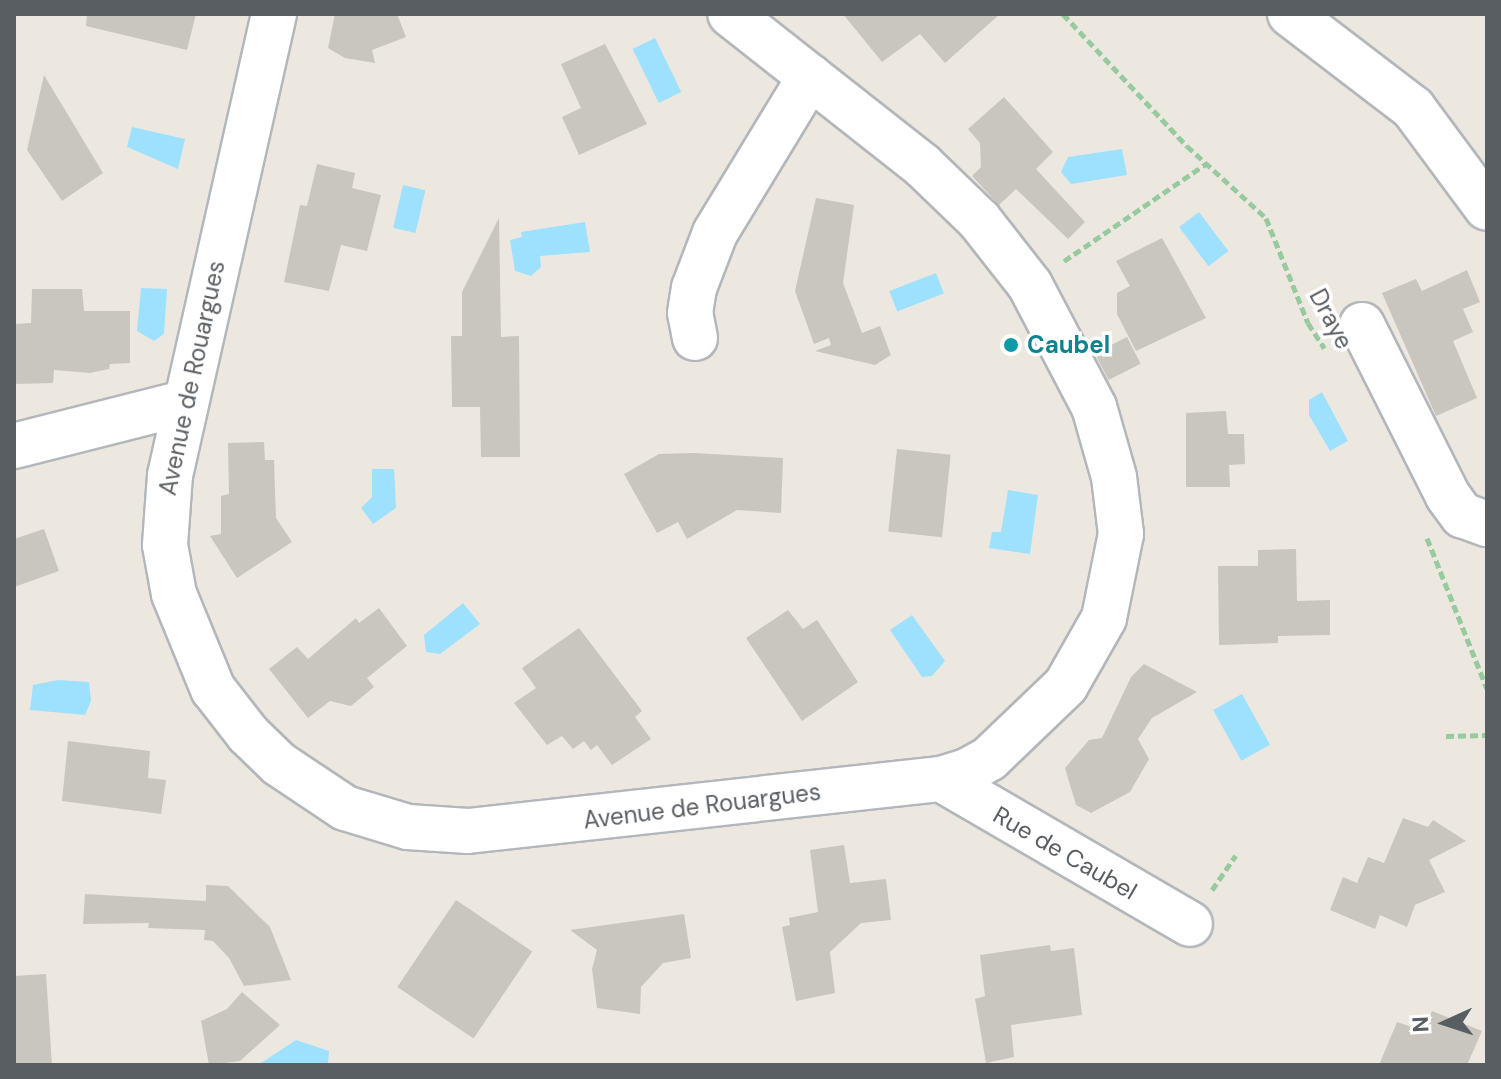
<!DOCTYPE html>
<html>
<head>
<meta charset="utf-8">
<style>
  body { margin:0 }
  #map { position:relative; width:1501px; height:1079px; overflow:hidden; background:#ece8e0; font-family:"DM Sans",sans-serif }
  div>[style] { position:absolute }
  .water>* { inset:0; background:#9de1ff; transform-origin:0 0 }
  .building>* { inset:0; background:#c9c5bf; transform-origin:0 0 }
  .path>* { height:5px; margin-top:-2.5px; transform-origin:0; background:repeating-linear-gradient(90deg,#97cb9f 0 8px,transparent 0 12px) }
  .roads { filter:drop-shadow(2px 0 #b3b7bb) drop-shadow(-2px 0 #b3b7bb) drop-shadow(0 2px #b3b7bb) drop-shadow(0 -2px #b3b7bb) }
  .minor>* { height:44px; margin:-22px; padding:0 22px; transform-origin:22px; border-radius:22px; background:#fff }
  .dots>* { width:22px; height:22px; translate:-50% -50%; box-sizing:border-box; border:4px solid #fff; border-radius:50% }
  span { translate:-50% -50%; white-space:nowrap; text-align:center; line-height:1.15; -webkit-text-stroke:7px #fff; paint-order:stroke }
  .street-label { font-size:24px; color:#595e62 }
  .culture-label { font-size:24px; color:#0d838f; font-weight:700 }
  .left { translate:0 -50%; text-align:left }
  .frame { position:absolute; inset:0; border:16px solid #595e62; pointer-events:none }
  .north { position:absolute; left:1405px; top:983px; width:80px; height:80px; -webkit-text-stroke:6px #fff; paint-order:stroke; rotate:267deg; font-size:22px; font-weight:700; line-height:32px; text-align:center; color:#595e62 }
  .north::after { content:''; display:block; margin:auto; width:28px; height:36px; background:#595e62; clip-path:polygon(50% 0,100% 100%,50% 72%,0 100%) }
</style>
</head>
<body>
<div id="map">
  <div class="water">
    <i style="left:655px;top:38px;width:60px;height:25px;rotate:64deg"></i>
    <i style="clip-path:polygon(132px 127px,185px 139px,178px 169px,127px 147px)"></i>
    <i style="clip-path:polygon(1122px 149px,1127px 175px,1071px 184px,1061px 172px,1068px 157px)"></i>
    <i style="left:403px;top:185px;width:23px;height:44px;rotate:13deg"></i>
    <i style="left:1199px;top:212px;width:49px;height:25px;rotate:53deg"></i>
    <i style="clip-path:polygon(585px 222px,590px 252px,540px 256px,541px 267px,531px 276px,515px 271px,510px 240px,522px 237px,521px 232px)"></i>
    <i style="left:936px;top:273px;width:22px;height:50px;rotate:69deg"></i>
    <i style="clip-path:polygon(141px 288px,167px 289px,164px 334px,154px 341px,137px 331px)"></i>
    <i style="clip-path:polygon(1322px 392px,1348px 441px,1330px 451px,1309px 415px,1309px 400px)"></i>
    <i style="clip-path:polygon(372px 469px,394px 469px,396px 508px,373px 524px,361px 508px,372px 497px)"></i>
    <i style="clip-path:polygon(1008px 490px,1038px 495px,1030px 554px,989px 548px,992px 532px,1001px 532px)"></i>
    <i style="clip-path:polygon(463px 603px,480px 624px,440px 654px,426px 652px,424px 635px)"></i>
    <i style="clip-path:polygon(912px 615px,945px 661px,932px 676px,922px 677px,890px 630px)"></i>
    <i style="clip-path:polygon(58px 680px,89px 682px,91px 701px,85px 715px,30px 710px,33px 685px)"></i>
    <i style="left:1242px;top:694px;width:58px;height:33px;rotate:61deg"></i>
    <i style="clip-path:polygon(296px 1040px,329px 1051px,328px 1063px,258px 1065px)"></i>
  </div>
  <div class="building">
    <i style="clip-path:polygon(87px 14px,196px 14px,187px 50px,86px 26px)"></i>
    <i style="clip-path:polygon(335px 14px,397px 14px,406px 37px,372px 50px,375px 63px,345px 58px,328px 48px)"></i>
    <i style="clip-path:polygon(843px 14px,1000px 14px,945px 63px,920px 34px,882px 62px)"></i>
    <i style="clip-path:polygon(605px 44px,647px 124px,579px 155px,562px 117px,581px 108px,561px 64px)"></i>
    <i style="clip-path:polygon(44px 75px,103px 173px,62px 201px,27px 150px)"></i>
    <i style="clip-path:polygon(1004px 97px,1053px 152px,1036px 169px,1085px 222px,1068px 239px,1016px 189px,999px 205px,972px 176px,981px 167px,980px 143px,968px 129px)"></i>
    <i style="clip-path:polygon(317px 164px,355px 173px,352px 188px,381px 195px,367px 251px,341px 245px,329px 291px,284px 282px,300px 205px,307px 206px)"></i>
    <i style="clip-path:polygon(816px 198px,854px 205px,843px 283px,862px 333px,880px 326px,891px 355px,875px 365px,815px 351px,831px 345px,829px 338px,814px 344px,795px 291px)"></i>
    <i style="clip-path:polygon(499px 218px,501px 337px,519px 336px,520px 457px,481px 457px,480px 407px,452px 407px,451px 336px,462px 336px,462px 292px)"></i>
    <i style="clip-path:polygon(1162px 238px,1206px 318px,1136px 351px,1117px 314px,1117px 293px,1130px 286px,1116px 261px)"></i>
    <i style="clip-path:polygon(1467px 270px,1480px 302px,1463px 309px,1473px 332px,1453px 341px,1477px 398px,1436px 416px,1382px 293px,1416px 279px,1422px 291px)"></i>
    <i style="clip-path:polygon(32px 289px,82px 289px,84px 311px,130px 311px,130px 363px,110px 364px,109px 369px,90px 373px,54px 370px,53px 383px,14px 384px,14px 324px,31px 323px)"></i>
    <i style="left:1127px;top:337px;width:30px;height:36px;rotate:63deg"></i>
    <i style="clip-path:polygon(1226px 411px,1228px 434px,1244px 434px,1245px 464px,1229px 465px,1230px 487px,1186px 487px,1186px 413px)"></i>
    <i style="clip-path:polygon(264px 442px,265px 460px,274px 460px,276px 518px,292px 542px,237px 578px,210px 536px,221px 534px,221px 496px,229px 494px,228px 443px)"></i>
    <i style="left:897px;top:449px;width:54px;height:83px;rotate:6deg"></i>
    <i style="clip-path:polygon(694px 453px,783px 458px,781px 513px,737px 510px,687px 539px,678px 522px,657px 533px,624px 474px,659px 454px)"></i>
    <i style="clip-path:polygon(44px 529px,59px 571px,14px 587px,14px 539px)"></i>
    <i style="clip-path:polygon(1296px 549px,1297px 601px,1330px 600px,1330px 635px,1278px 636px,1278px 643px,1219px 645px,1218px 566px,1258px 566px,1258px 550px)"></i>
    <i style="clip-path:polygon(379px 608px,407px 646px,367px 678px,374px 687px,351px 706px,330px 701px,308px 718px,269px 669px,297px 647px,308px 659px,356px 618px,359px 623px)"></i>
    <i style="clip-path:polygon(788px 610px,803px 629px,817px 620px,858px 682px,802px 721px,746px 638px)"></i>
    <i style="clip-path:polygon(579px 628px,642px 711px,635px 717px,651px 739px,612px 765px,597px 745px,591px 750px,584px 741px,573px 749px,562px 736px,547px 745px,514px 703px,536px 688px,522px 668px)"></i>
    <i style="clip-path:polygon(1144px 664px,1197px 692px,1152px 718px,1138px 739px,1149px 759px,1130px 792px,1091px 813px,1076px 805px,1065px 768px,1089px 740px,1102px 738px,1131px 677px)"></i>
    <i style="clip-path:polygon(68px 741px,150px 751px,148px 778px,166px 780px,161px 814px,62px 801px)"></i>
    <i style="clip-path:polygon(1403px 818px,1428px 827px,1433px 820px,1466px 841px,1429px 860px,1445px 892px,1415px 905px,1407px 927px,1380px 915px,1375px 929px,1330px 910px,1343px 877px,1357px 883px,1368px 857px,1384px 863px)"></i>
    <i style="clip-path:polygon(844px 845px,850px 883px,886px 879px,891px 920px,861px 923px,830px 952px,835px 993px,796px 1001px,782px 927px,790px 925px,789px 918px,818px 912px,810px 850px)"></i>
    <i style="clip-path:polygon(206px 885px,228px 886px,270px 927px,291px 980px,244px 986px,229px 958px,213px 941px,204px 940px,205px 930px,148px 928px,149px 923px,83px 924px,85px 894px,206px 901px)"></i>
    <i style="left:456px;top:900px;width:92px;height:105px;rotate:34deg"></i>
    <i style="clip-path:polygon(684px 914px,691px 958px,663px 963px,641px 987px,640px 1014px,597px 1008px,592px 969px,597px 950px,570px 930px)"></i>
    <i style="clip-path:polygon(1050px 945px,1051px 951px,1074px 948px,1082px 1015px,1011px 1025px,1014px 1057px,986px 1063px,975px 999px,985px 996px,980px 955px)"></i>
    <i style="clip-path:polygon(46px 974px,52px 1065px,14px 1065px,14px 976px)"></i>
    <i style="clip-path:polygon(242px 992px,280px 1025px,240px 1061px,209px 1065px,201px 1021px,227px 1009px)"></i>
    <i style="clip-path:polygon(1432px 1011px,1482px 1031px,1467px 1065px,1379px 1065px,1397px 1022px,1423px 1031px)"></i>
  </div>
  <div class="path">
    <i style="left:1063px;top:14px;width:181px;rotate:46.8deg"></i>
    <i style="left:1187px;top:146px;width:107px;rotate:42.3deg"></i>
    <i style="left:1266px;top:218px;width:113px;rotate:68.2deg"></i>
    <i style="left:1308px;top:323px;width:30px;rotate:57deg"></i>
    <i style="left:1064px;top:261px;width:173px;rotate:-34.4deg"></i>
    <i style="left:1427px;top:538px;width:162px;rotate:68.3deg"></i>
    <i style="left:1446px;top:736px;width:41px;rotate:-1.4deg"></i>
    <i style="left:1212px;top:890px;width:42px;rotate:-55.6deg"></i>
  </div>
  <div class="roads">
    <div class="minor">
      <i style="left:274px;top:14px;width:473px;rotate:102.7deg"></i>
      <i style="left:170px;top:475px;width:70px;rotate:94.1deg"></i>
      <i style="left:165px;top:545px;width:50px;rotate:79.6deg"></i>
      <i style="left:174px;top:594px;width:103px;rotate:67.7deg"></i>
      <i style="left:213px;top:689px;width:57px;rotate:52.1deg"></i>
      <i style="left:248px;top:734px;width:43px;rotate:44.1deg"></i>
      <i style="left:279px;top:764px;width:79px;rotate:33.7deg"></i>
      <i style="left:345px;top:808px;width:66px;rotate:16.8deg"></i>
      <i style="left:408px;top:827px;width:60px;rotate:3.8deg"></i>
      <i style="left:468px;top:831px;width:476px;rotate:-6.3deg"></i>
      <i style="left:941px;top:779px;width:27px;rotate:-17deg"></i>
      <i style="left:967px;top:771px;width:26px;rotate:-29deg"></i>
      <i style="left:990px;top:758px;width:105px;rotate:-43.8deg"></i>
      <i style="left:1066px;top:685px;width:77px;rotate:-60.4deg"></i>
      <i style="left:1104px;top:618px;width:86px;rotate:-78.6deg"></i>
      <i style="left:1121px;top:534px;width:57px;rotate:-97deg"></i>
      <i style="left:1114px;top:477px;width:73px;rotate:-105.9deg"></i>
      <i style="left:1094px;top:407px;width:138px;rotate:-117.7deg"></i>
      <i style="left:1030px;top:285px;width:83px;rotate:-128.1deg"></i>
      <i style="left:979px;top:220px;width:79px;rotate:-136deg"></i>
      <i style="left:922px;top:165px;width:244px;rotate:-141.8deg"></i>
      <i style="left:1290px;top:14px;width:155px;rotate:37.4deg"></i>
      <i style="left:1413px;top:108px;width:124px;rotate:53.5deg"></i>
      <i style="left:1362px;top:325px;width:191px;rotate:63.3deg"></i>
      <i style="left:1448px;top:496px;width:24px;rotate:54deg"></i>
      <i style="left:1462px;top:515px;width:27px;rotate:20deg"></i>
      <i style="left:695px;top:338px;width:25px;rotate:-101deg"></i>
      <i style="left:690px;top:313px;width:25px;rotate:-81deg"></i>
      <i style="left:694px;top:288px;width:59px;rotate:-69.1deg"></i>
      <i style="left:715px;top:233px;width:183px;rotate:-58.7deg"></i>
      <i style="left:14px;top:446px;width:175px;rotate:-14.2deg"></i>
      <i style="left:941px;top:779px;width:288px;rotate:30.2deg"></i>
    </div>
  </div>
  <div class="dots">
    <i style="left:1011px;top:345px;background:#0f9aa8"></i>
  </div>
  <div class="street-label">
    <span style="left:1331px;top:319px;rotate:62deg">Draye</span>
    <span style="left:192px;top:378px;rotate:-78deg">Avenue de Rouargues</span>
    <span style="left:702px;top:806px;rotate:-7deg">Avenue de Rouargues</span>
    <span style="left:1065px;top:853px;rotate:30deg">Rue de Caubel</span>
  </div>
  <div class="culture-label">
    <span class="left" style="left:1027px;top:345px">Caubel</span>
  </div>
  <div class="frame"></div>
  <div class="north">N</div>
</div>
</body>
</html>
